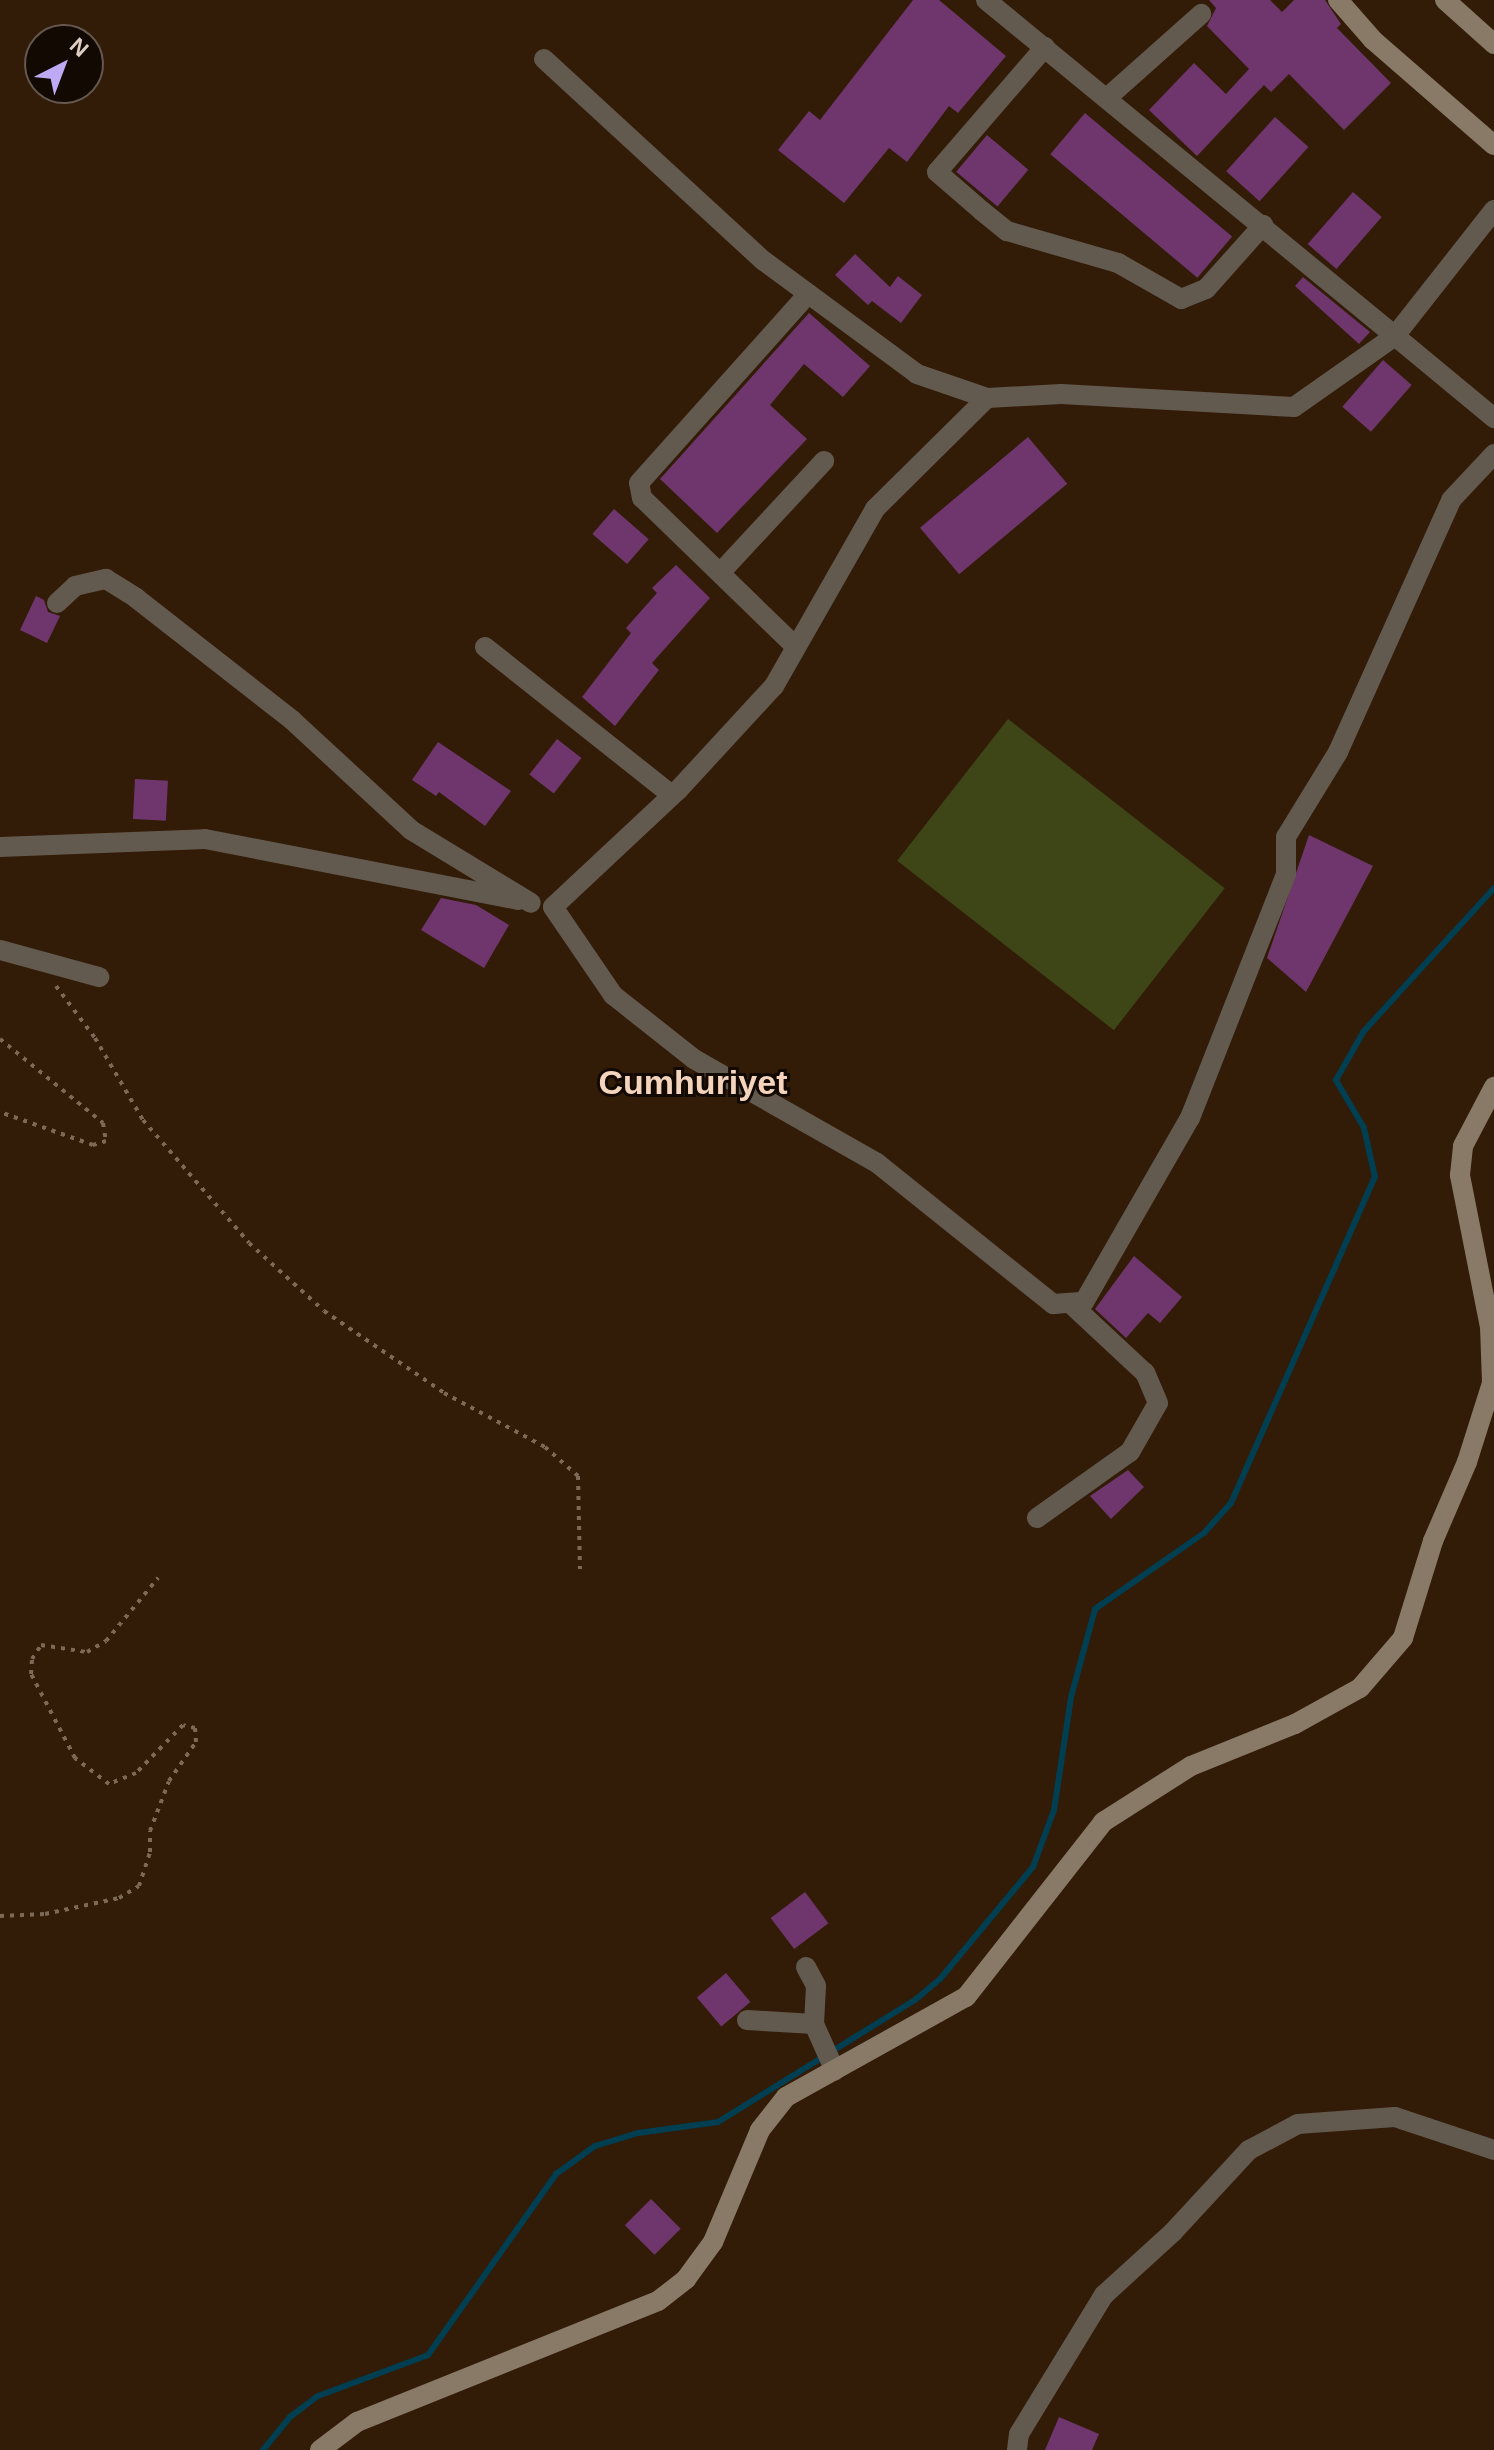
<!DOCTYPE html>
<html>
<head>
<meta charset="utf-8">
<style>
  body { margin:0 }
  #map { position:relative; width:1494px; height:2450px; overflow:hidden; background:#321b07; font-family:Helvetica,sans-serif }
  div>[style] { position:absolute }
  .green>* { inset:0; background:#3e4617; transform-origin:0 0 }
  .stream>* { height:6px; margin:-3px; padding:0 3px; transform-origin:3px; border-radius:3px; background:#003f51 }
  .building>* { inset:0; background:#6e366c; transform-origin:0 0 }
  .path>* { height:4px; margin-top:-2px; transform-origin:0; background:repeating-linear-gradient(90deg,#7d6958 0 4px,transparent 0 10px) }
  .street>* { height:20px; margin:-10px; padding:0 10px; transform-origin:10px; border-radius:10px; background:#635a4f }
  .secondary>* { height:20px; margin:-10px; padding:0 10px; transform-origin:10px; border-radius:10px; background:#897a68 }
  span { translate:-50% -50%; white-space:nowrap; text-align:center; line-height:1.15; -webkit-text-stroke:6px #130903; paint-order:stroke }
  .district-label { font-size:34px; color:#f4d4bc; font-weight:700 }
  .north { position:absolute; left:24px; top:24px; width:80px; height:80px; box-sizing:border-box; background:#130903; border:2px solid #655850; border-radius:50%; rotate:42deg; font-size:22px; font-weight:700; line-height:32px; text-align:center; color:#dfcfc3 }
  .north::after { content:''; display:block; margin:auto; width:28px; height:36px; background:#bea9f5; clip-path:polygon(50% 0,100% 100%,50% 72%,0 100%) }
</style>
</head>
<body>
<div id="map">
  <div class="green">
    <i style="left:1008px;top:719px;width:275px;height:180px;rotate:38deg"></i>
  </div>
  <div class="stream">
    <i style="left:263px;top:2450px;width:43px;rotate:-50.7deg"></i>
    <i style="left:290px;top:2417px;width:35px;rotate:-37deg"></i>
    <i style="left:318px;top:2396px;width:117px;rotate:-20.4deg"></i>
    <i style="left:428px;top:2355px;width:222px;rotate:-54.7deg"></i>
    <i style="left:556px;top:2174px;width:48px;rotate:-35.7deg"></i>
    <i style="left:595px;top:2146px;width:45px;rotate:-16.8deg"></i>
    <i style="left:638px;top:2133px;width:81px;rotate:-7.8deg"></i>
    <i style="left:718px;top:2122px;width:232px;rotate:-31.8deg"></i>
    <i style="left:915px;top:2000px;width:33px;rotate:-40deg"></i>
    <i style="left:940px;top:1979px;width:146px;rotate:-50.3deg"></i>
    <i style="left:1033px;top:1867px;width:61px;rotate:-69.8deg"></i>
    <i style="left:1054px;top:1810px;width:114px;rotate:-81.4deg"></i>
    <i style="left:1071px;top:1697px;width:91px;rotate:-74.7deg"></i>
    <i style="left:1095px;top:1609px;width:133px;rotate:-34.9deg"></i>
    <i style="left:1204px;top:1533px;width:40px;rotate:-48deg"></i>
    <i style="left:1231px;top:1503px;width:356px;rotate:-66.2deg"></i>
    <i style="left:1375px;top:1177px;width:50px;rotate:-102.7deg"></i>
    <i style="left:1364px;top:1128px;width:56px;rotate:-120.3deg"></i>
    <i style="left:1336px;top:1080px;width:56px;rotate:-60.3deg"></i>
    <i style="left:1364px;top:1031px;width:193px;rotate:-47.7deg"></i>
  </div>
  <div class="building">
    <i style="clip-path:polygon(913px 0,939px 0,1006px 56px,958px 113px,949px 106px,907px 162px,889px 148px,844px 203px,778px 150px,809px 111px,820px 120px)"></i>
    <i style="clip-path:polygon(1209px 0,1270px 0,1282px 12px,1294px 0,1325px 0,1341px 24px,1337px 28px,1391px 83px,1344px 130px,1289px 74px,1271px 92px,1264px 85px,1197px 156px,1149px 110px,1194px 63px,1226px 94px,1249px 69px,1207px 26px,1216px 8px)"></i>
    <i style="left:1085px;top:113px;width:192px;height:54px;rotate:40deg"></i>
    <i style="left:1275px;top:117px;width:45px;height:73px;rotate:42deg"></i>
    <i style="left:987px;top:135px;width:54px;height:48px;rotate:40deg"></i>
    <i style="left:1353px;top:192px;width:38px;height:69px;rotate:41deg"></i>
    <i style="clip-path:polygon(855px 254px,890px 287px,898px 276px,922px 295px,901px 323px,872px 301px,868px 305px,835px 275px)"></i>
    <i style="clip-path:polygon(1303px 277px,1370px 332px,1359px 344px,1295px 286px)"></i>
    <i style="clip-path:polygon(809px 313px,870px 366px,843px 397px,804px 364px,770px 405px,807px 439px,717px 533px,660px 479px)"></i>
    <i style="left:1383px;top:360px;width:38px;height:62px;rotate:41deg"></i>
    <i style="left:1028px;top:437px;width:61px;height:141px;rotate:50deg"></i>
    <i style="left:614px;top:509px;width:46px;height:33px;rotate:41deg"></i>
    <i style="clip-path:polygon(676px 565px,710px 598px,652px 663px,659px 670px,615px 726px,582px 697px,631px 633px,626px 628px,657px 593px,652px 588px)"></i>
    <i style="clip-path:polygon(36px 596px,44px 600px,48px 612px,60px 616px,47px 643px,20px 630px)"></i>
    <i style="left:557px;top:739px;width:31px;height:45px;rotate:38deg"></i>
    <i style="clip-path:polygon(438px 742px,511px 791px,485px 826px,439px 792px,436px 796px,412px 780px)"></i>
    <i style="left:135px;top:779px;width:33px;height:40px;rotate:3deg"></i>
    <i style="clip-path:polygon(1309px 835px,1373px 866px,1306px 992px,1267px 958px)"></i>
    <i style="clip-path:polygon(441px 898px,476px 905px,509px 925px,484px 968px,421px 930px)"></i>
    <i style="clip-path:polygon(1134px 1256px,1182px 1297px,1160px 1323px,1148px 1313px,1126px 1338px,1095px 1309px)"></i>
    <i style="clip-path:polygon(1128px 1470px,1144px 1487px,1111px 1519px,1090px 1496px)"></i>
    <i style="left:805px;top:1892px;width:39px;height:43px;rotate:53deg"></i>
    <i style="left:726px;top:1973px;width:38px;height:38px;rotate:50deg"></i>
    <i style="left:651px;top:2199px;width:42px;height:37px;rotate:45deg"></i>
    <i style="clip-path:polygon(1059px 2417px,1099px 2434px,1092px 2450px,1045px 2450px)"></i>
  </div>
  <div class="path">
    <i style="left:56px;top:986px;width:65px;rotate:53.1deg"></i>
    <i style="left:95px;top:1038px;width:95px;rotate:59.7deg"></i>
    <i style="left:143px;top:1120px;width:162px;rotate:49.2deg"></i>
    <i style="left:249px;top:1243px;width:101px;rotate:42.2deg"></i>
    <i style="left:324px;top:1311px;width:145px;rotate:34.3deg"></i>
    <i style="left:444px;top:1393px;width:115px;rotate:28.1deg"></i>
    <i style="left:545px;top:1447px;width:44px;rotate:41.3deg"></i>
    <i style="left:578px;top:1476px;width:93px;rotate:88.8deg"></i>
    <i style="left:0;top:1039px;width:133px;rotate:39.2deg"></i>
    <i style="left:103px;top:1123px;width:18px;rotate:81deg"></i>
    <i style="left:106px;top:1141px;width:14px;rotate:163deg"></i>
    <i style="left:93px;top:1145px;width:99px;rotate:-160.5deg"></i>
    <i style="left:0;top:1916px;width:45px;rotate:-2.5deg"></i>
    <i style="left:45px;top:1914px;width:76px;rotate:-12.2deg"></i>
    <i style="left:119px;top:1898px;width:23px;rotate:-31deg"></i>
    <i style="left:139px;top:1886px;width:36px;rotate:-72deg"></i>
    <i style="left:150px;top:1852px;width:21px;rotate:-90deg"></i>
    <i style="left:150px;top:1831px;width:53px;rotate:-69.2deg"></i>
    <i style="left:169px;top:1781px;width:47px;rotate:-55.3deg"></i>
    <i style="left:196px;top:1742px;width:14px;rotate:-94deg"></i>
    <i style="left:195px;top:1728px;width:12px;rotate:-166deg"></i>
    <i style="left:183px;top:1725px;width:67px;rotate:134.4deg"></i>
    <i style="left:136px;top:1773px;width:29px;rotate:158deg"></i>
    <i style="left:109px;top:1784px;width:43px;rotate:-142.6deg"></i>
    <i style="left:75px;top:1758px;width:95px;rotate:-117.6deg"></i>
    <i style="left:31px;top:1674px;width:15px;rotate:-86deg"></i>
    <i style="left:32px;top:1659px;width:17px;rotate:-57deg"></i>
    <i style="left:41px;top:1645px;width:47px;rotate:8.7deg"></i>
    <i style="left:87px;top:1652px;width:22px;rotate:-30deg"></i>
    <i style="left:106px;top:1641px;width:82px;rotate:-50.5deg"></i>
  </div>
  <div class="street">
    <i style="left:986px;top:0;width:529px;rotate:39.4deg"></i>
    <i style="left:1395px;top:336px;width:123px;rotate:144.9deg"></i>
    <i style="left:1294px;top:407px;width:233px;rotate:-176.8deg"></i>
    <i style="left:1061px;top:394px;width:74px;rotate:176.9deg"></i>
    <i style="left:987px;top:398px;width:158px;rotate:135.3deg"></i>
    <i style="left:875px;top:509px;width:204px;rotate:119.7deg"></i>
    <i style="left:774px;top:686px;width:142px;rotate:132.7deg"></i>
    <i style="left:678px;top:790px;width:171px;rotate:136.9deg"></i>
    <i style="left:553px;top:907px;width:107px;rotate:55.7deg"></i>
    <i style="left:613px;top:995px;width:103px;rotate:38.3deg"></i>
    <i style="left:694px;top:1059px;width:210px;rotate:29.6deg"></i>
    <i style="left:877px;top:1163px;width:226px;rotate:38.7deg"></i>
    <i style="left:1053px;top:1304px;width:31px;rotate:-4deg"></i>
    <i style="left:1084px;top:1302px;width:212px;rotate:-60.1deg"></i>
    <i style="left:1190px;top:1118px;width:262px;rotate:-68.5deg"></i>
    <i style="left:1286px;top:874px;width:37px;rotate:-90deg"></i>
    <i style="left:1286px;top:837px;width:100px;rotate:-58.5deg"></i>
    <i style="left:1338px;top:752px;width:276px;rotate:-65.8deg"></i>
    <i style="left:1451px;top:500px;width:63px;rotate:-46.9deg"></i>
    <i style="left:1045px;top:47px;width:165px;rotate:130.8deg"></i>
    <i style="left:937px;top:172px;width:60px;rotate:40.9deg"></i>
    <i style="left:982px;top:211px;width:32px;rotate:39deg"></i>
    <i style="left:1007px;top:231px;width:116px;rotate:16.1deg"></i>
    <i style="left:1118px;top:263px;width:73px;rotate:29.7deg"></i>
    <i style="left:1181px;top:299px;width:27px;rotate:-22deg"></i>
    <i style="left:1206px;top:289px;width:86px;rotate:-48.3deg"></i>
    <i style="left:544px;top:59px;width:299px;rotate:42.6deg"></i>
    <i style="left:764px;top:261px;width:190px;rotate:36.4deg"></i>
    <i style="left:917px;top:374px;width:74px;rotate:18.9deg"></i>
    <i style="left:1108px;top:97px;width:125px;rotate:-41.7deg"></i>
    <i style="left:1494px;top:210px;width:160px;rotate:128.2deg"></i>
    <i style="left:1395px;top:336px;width:129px;rotate:39.6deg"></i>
    <i style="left:720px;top:573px;width:153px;rotate:-47.1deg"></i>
    <i style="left:57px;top:603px;width:25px;rotate:-43deg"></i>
    <i style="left:75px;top:586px;width:32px;rotate:-13deg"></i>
    <i style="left:106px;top:579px;width:36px;rotate:32deg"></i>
    <i style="left:136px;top:598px;width:198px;rotate:38deg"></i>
    <i style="left:292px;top:720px;width:162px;rotate:42.7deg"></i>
    <i style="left:411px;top:830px;width:140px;rotate:31.3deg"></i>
    <i style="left:485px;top:647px;width:238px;rotate:38.4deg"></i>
    <i style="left:796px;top:647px;width:214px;rotate:-135.9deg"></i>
    <i style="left:642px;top:498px;width:15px;rotate:-101deg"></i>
    <i style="left:639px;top:483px;width:254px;rotate:-48.2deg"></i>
    <i style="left:0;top:847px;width:205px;rotate:-2.2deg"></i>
    <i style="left:205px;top:839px;width:319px;rotate:11deg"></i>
    <i style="left:0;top:950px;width:103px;rotate:15.3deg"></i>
    <i style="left:1037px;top:1518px;width:114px;rotate:-35.4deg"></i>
    <i style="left:1130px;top:1452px;width:56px;rotate:-60.3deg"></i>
    <i style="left:1158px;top:1403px;width:33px;rotate:-113deg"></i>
    <i style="left:1145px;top:1373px;width:103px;rotate:-137deg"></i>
    <i style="left:806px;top:1967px;width:21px;rotate:62deg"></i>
    <i style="left:816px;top:1986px;width:38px;rotate:93deg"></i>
    <i style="left:814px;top:2024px;width:51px;rotate:65.9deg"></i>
    <i style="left:747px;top:2020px;width:67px;rotate:3.4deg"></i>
    <i style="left:1017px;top:2450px;width:16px;rotate:-83deg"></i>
    <i style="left:1019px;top:2434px;width:163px;rotate:-58.6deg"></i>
    <i style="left:1104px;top:2295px;width:93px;rotate:-42.4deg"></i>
    <i style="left:1173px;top:2232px;width:112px;rotate:-47.2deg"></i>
    <i style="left:1249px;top:2150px;width:55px;rotate:-28deg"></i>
    <i style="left:1298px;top:2124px;width:97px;rotate:-4.1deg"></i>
    <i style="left:1395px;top:2117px;width:104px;rotate:18.4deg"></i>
  </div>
  <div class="secondary">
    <i style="left:1338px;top:0;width:53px;rotate:48.8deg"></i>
    <i style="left:1373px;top:40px;width:160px;rotate:41deg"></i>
    <i style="left:1445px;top:0;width:66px;rotate:41.9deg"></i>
    <i style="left:320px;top:2450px;width:46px;rotate:-37.1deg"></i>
    <i style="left:357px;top:2422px;width:324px;rotate:-21.9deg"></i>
    <i style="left:658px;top:2301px;width:36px;rotate:-38deg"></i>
    <i style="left:686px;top:2279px;width:46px;rotate:-53.9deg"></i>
    <i style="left:713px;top:2242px;width:121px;rotate:-67.2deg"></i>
    <i style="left:760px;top:2130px;width:42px;rotate:-51.8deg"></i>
    <i style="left:786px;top:2097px;width:206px;rotate:-29.1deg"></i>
    <i style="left:966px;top:1997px;width:222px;rotate:-51.9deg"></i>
    <i style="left:1103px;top:1822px;width:104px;rotate:-32.5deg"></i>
    <i style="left:1191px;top:1766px;width:112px;rotate:-22deg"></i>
    <i style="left:1295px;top:1724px;width:74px;rotate:-29deg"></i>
    <i style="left:1360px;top:1688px;width:66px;rotate:-49.3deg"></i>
    <i style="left:1403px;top:1638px;width:102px;rotate:-72.8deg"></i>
    <i style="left:1433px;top:1541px;width:86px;rotate:-66.7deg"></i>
    <i style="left:1467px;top:1462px;width:83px;rotate:-72.4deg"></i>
    <i style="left:1492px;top:1383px;width:56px;rotate:-92deg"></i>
    <i style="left:1490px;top:1327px;width:155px;rotate:-101.2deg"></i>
    <i style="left:1460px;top:1175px;width:29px;rotate:-84deg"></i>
    <i style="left:1463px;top:1146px;width:67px;rotate:-62.3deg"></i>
  </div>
  <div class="district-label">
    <span style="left:693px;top:1083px">Cumhuriyet</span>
  </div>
  <div class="north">N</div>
</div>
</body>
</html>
